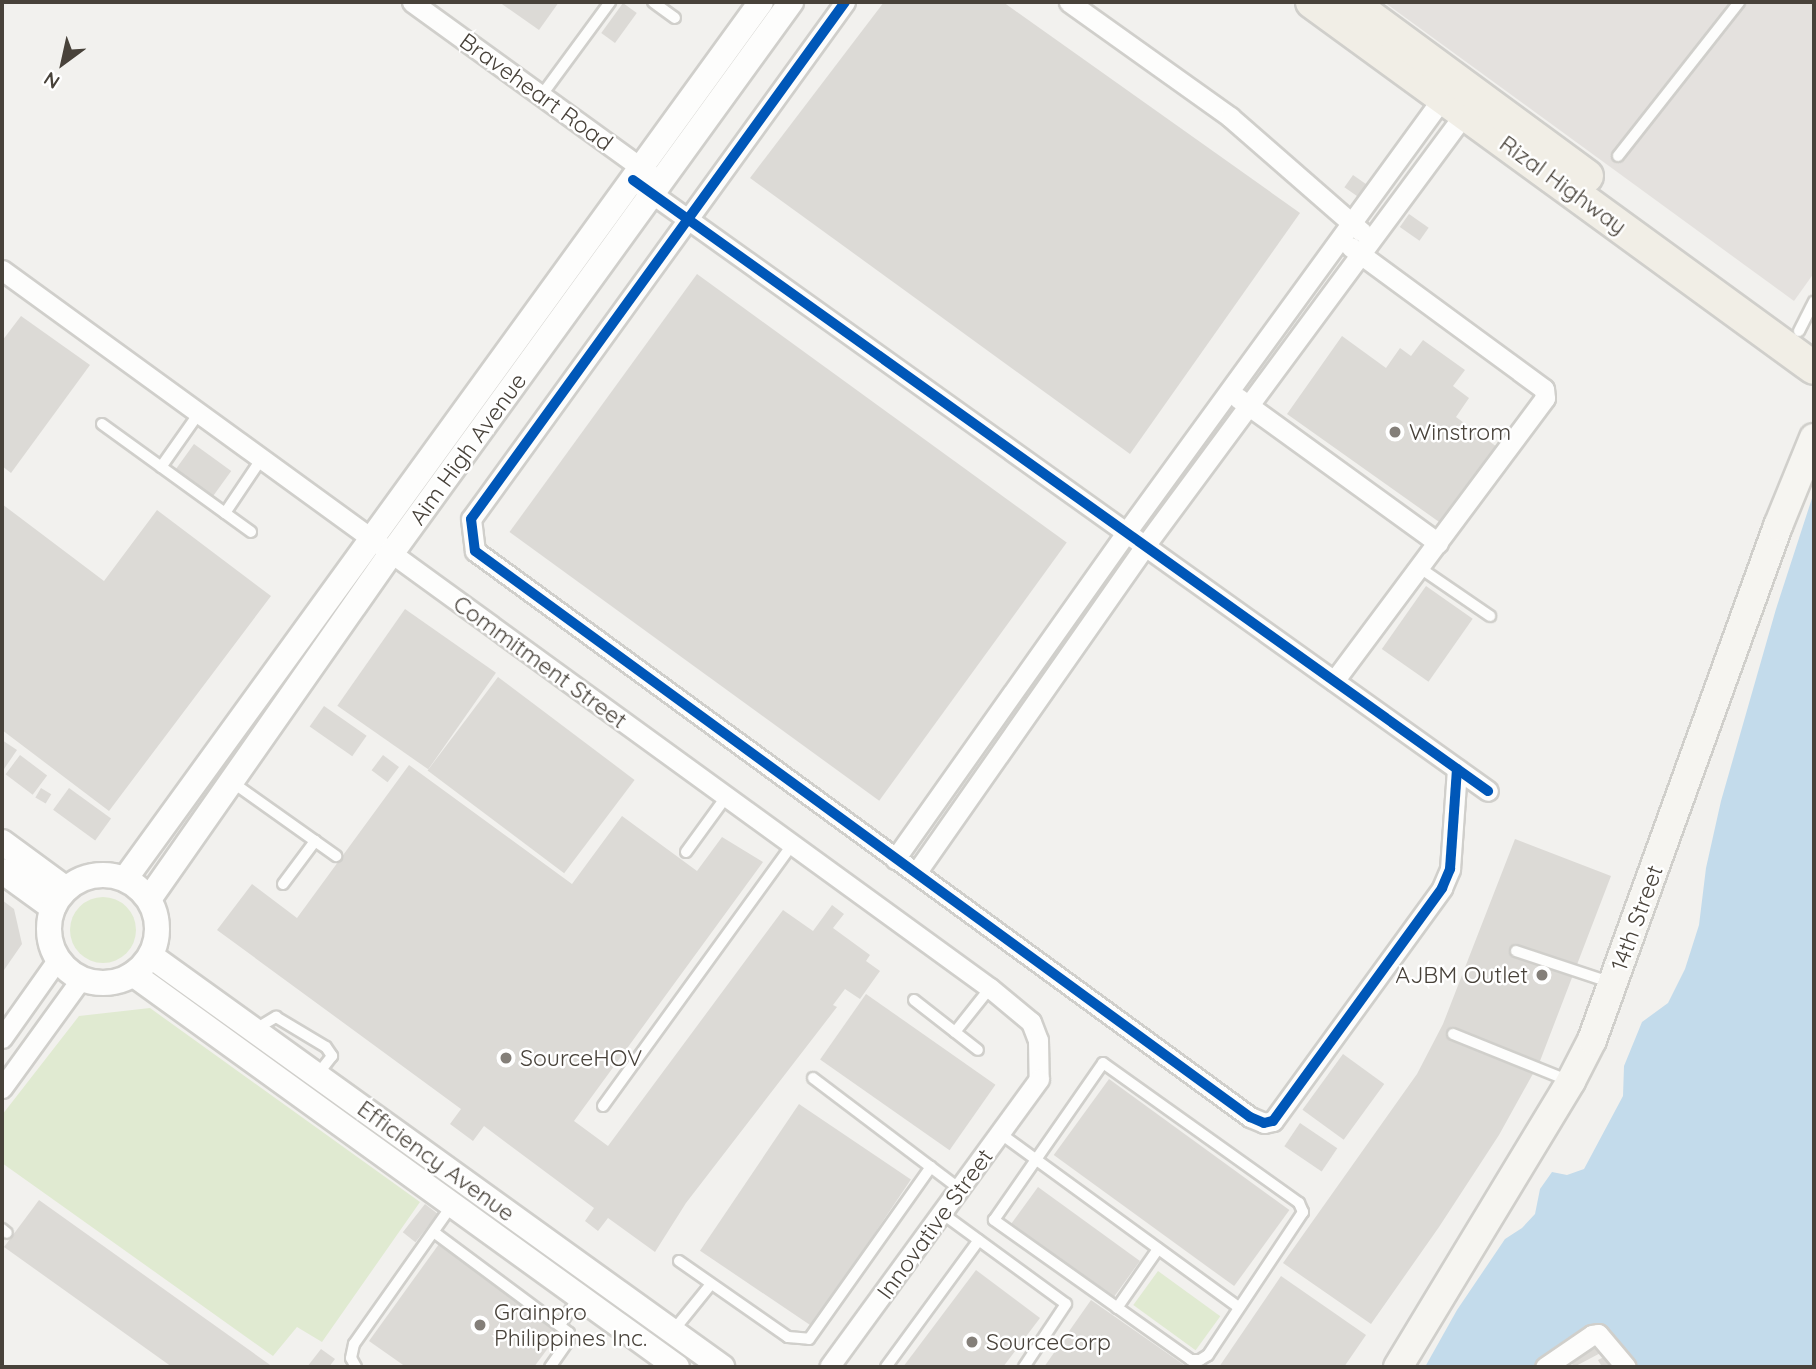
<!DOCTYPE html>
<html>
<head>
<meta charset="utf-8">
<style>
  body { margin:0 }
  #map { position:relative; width:1816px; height:1369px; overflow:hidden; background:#f2f1ee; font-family:Quicksand,sans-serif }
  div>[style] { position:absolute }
  .industrial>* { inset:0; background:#e4e1de }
  .green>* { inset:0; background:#e0ead1; transform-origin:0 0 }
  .round { border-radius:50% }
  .water>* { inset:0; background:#c3dbeb }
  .building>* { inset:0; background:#dcdad6; transform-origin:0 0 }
  .roads { filter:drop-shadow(2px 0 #d0cfcb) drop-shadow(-2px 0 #d0cfcb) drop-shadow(0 2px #d0cfcb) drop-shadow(0 -2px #d0cfcb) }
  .service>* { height:10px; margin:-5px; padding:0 5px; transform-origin:5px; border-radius:5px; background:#fdfdfc }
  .minor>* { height:19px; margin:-9.5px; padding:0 9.5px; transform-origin:9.5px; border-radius:9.5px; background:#fdfdfc }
  .tertiary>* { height:24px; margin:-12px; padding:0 12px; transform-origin:12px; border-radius:12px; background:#fdfdfc }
  .tertiary>.ring { margin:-12px; padding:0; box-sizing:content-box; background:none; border:24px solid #fdfdfc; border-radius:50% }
  .secondary>* { height:28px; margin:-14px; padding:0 14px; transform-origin:14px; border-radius:14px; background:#f6f5f1 }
  .primary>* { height:32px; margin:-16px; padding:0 16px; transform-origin:16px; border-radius:16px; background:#f1eee6 }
  .cycleway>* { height:10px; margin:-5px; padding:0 5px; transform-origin:5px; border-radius:5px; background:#0057b8 }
  .dots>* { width:19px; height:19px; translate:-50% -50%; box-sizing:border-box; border:4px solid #fff; border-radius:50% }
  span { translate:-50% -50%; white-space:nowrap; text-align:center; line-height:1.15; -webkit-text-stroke:5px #fff; paint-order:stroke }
  .street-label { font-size:23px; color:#48423a }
  .poi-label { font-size:23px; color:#48423a }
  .left { translate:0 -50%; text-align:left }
  .right { translate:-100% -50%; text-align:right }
  .frame { position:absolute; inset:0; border:4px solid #48423a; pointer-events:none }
  .north { position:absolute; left:28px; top:28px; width:70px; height:70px; -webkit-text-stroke:5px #fff; paint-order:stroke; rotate:213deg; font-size:19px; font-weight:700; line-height:28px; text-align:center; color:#48423a }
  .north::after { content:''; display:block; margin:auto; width:24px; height:32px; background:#48423a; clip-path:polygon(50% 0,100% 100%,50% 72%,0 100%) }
</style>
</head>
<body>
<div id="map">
  <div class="industrial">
    <i style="clip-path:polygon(1384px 2px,1814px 2px,1814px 273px,1794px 301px)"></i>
  </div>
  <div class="green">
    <i class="round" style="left:70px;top:897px;width:66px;height:66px"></i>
    <i style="clip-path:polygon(150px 1008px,420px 1202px,322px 1342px,297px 1327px,273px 1356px,2px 1163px,2px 1115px,79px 1016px)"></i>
    <i style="left:1158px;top:1271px;width:77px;height:42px;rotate:36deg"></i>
  </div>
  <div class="water">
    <i style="clip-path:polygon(1814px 492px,1814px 1367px,1637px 1367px,1600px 1329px,1544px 1367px,1425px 1367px,1457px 1310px,1505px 1239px,1522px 1228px,1535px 1214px,1540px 1189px,1552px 1172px,1567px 1175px,1584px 1169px,1623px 1096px,1624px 1066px,1642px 1022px,1668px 1003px,1685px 969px,1699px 925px,1706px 868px,1721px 801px,1776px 609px)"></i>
  </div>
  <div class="building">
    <i style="clip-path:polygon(499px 2px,559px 2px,539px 30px)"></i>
    <i style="clip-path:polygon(884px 2px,1003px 2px,1300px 213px,1130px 454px,750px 178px)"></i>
    <i style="left:623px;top:3px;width:17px;height:37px;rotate:36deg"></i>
    <i style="left:1353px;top:175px;width:21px;height:15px;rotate:35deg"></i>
    <i style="left:1409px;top:214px;width:24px;height:16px;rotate:35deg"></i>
    <i style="left:697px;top:274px;width:457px;height:319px;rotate:36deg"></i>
    <i style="clip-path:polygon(21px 316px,90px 365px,11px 473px,2px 466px,2px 341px)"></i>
    <i style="clip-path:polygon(1342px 336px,1386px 368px,1400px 348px,1411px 356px,1423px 340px,1465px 370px,1453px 386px,1469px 398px,1456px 417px,1497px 447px,1442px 524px,1287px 414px)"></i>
    <i style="left:194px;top:444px;width:46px;height:32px;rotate:36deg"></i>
    <i style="clip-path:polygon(2px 504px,104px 581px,157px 510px,271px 596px,109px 811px,2px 730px)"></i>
    <i style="left:1426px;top:586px;width:57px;height:77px;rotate:35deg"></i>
    <i style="left:405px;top:609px;width:111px;height:118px;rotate:35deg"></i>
    <i style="left:498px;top:677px;width:171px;height:117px;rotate:37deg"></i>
    <i style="left:324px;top:706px;width:52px;height:25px;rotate:35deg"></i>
    <i style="clip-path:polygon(2px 740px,17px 750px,2px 772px)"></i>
    <i style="left:20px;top:755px;width:34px;height:24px;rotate:37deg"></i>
    <i style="left:383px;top:755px;width:20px;height:19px;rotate:37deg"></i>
    <i style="clip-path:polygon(409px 765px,572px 884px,622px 816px,697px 871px,722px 837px,763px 862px,574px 1121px,608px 1146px,783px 910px,813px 931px,832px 905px,844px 914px,833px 928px,870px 955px,866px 961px,880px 971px,860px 999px,845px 989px,833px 1005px,837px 1007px,686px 1203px,655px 1252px,608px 1218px,598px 1231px,585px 1221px,594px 1208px,484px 1126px,473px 1141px,450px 1124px,461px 1109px,217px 930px,252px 884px,297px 918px)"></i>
    <i style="left:41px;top:788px;width:12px;height:11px;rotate:31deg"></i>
    <i style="left:69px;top:788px;width:52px;height:27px;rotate:36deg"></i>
    <i style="clip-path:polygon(1515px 839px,1611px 876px,1540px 1061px,1499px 1135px,1439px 1227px,1371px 1324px,1283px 1263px,1417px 1074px,1443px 1024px)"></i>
    <i style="clip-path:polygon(2px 900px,14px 909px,22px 944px,2px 973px)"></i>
    <i style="left:866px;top:994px;width:158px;height:80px;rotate:35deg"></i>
    <i style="left:1343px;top:1054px;width:51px;height:69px;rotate:36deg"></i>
    <i style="left:1109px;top:1079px;width:223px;height:94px;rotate:36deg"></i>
    <i style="left:799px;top:1104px;width:135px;height:177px;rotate:34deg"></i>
    <i style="left:1300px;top:1123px;width:45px;height:28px;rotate:34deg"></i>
    <i style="left:1038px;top:1187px;width:126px;height:48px;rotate:36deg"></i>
    <i style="clip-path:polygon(39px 1200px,273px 1367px,172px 1367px,4px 1247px)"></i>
    <i style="left:425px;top:1204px;width:16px;height:36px;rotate:38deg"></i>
    <i style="clip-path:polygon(439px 1244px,560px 1332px,534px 1367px,406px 1367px,369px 1341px)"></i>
    <i style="clip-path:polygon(976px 1270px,1040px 1318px,1003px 1367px,903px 1367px)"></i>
    <i style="clip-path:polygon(1281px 1276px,1366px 1335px,1344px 1367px,1219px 1367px)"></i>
    <i style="clip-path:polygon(1091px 1300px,1187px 1367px,1044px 1367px)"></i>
    <i style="clip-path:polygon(1599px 1335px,1608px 1349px,1574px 1367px,1566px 1355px)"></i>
    <i style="clip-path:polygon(321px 1349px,335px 1359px,329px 1367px,307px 1367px)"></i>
    <i style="clip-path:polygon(1612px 1353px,1618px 1364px,1602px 1367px,1598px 1360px)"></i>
  </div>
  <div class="roads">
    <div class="service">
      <i style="left:653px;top:2px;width:27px;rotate:36deg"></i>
      <i style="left:541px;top:96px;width:117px;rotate:-53.7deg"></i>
      <i style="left:1618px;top:156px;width:196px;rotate:-51.8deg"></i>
      <i style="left:1799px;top:331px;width:33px;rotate:-63deg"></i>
      <i style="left:102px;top:424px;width:184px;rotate:35.9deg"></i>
      <i style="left:161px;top:467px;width:66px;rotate:-54.9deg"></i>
      <i style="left:225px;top:513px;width:66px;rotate:-56.1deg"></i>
      <i style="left:1420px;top:568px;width:85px;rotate:34.4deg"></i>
      <i style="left:232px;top:782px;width:128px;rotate:35.4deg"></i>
      <i style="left:686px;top:852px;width:68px;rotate:-54deg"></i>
      <i style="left:283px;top:884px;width:54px;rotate:-53.3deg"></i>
      <i style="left:1516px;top:951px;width:98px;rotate:18.4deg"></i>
      <i style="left:914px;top:1000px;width:81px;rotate:38deg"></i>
      <i style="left:254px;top:1030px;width:26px;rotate:-31deg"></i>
      <i style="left:276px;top:1017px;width:58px;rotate:31deg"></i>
      <i style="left:326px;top:1047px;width:11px;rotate:56deg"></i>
      <i style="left:332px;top:1056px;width:24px;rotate:128deg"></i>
      <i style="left:955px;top:1032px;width:56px;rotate:-51.5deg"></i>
      <i style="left:1453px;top:1034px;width:123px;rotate:22deg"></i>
      <i style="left:1103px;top:1063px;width:241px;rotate:35.5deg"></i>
      <i style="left:1299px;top:1203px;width:10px;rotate:66deg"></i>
      <i style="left:1303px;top:1212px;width:172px;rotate:123.6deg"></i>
      <i style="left:1208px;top:1355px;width:9px;rotate:148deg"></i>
      <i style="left:1200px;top:1360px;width:9px;rotate:180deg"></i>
      <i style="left:1191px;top:1360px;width:242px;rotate:-144.6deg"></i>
      <i style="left:994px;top:1220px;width:191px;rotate:-55.2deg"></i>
      <i style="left:813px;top:1078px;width:186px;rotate:37.1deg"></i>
      <i style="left:603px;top:1106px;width:322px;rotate:-54.1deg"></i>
      <i style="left:1001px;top:1134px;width:293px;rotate:36.1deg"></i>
      <i style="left:943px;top:1214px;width:152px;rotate:36.2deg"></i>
      <i style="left:1066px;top:1304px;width:76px;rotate:123.7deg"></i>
      <i style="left:2px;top:1229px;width:6px;rotate:39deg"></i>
      <i style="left:435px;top:1233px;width:167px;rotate:36.7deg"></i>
      <i style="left:569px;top:1333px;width:7px;rotate:90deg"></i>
      <i style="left:569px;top:1340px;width:33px;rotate:125deg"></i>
      <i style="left:679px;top:1261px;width:133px;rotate:34.9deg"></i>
      <i style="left:788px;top:1337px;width:21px;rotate:5deg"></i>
      <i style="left:809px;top:1339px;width:211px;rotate:-54.7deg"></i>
      <i style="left:1117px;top:1308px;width:72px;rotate:-55.2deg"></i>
      <i style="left:560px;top:1325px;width:34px;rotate:-56deg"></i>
      <i style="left:673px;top:1331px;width:60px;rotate:-51deg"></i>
      <i style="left:356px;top:1367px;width:10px;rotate:-119deg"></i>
      <i style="left:351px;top:1358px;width:14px;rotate:-78deg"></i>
      <i style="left:354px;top:1344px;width:170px;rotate:-54.8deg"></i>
      <i style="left:886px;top:1367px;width:157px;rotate:-53.8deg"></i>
    </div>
    <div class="minor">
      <i style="left:412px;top:2px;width:296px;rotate:35.9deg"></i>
      <i style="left:845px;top:2px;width:638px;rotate:125.88deg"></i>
      <i style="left:471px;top:519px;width:32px;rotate:83deg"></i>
      <i style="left:475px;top:551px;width:960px;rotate:36.14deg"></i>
      <i style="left:1250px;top:1117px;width:15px;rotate:23deg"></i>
      <i style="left:1264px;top:1123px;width:9px;rotate:-13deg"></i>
      <i style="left:1273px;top:1121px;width:288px;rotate:-54deg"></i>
      <i style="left:1442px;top:888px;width:21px;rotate:-67deg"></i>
      <i style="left:1450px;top:869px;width:100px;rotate:-86deg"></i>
      <i style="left:1069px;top:2px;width:198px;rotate:35.5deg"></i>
      <i style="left:1230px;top:117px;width:175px;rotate:41.1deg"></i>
      <i style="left:640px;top:185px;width:1042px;rotate:35.55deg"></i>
      <i style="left:2px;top:270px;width:1221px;rotate:36.01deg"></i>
      <i style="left:990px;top:988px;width:53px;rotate:39.7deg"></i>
      <i style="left:1031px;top:1022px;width:19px;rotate:69deg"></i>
      <i style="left:1038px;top:1040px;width:39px;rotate:89deg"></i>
      <i style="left:1039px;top:1079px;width:356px;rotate:126.1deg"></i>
      <i style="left:1238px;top:398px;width:247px;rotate:35.9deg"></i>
      <i style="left:1334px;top:681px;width:353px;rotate:-53.3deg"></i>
      <i style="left:1545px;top:398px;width:9px;rotate:-96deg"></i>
      <i style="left:1544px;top:389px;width:240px;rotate:-143.7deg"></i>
      <i style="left:895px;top:859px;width:398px;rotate:-54.7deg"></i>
      <i style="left:1125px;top:534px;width:550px;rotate:-53.94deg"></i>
      <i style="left:916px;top:873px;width:398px;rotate:-55deg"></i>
      <i style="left:1144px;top:547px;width:550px;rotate:-53.51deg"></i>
      <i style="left:2px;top:1038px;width:97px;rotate:-54.7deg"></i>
      <i style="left:2px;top:1088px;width:135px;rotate:-54.1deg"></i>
      <i style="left:1545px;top:1367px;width:57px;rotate:-34.2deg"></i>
      <i style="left:1592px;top:1335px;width:6px;rotate:-9deg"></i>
      <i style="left:1598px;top:1334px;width:43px;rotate:49.7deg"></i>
    </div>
    <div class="tertiary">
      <i style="left:2px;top:842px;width:79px;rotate:36.3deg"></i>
      <i style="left:2px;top:871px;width:63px;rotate:36deg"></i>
      <i class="ring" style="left:49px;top:875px;width:84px;height:84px"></i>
      <i style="left:125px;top:879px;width:1083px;rotate:-54.05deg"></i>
      <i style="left:149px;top:899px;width:421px;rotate:-55deg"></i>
      <i style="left:391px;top:554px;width:682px;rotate:-54.07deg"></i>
      <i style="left:151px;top:956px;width:704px;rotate:35.75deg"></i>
      <i style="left:133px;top:974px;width:671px;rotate:35.85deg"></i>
    </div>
    <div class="secondary">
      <i style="left:1398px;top:1367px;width:334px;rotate:-58.8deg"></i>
      <i style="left:1571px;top:1081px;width:46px;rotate:-62.9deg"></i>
      <i style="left:1592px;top:1040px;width:547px;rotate:-70.11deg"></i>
      <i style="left:1778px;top:526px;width:95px;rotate:-67.8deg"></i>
    </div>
    <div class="primary">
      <i style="left:1312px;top:2px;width:621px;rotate:36.1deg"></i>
      <i style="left:1350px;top:2px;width:294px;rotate:36.3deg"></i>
    </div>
  </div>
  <div class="cycleway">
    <i style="left:845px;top:2px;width:638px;rotate:125.88deg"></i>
    <i style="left:471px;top:519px;width:32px;rotate:83deg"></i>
    <i style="left:475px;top:551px;width:960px;rotate:36.14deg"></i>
    <i style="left:1250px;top:1117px;width:15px;rotate:23deg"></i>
    <i style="left:1264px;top:1123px;width:9px;rotate:-13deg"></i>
    <i style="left:1273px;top:1121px;width:288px;rotate:-54deg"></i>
    <i style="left:1442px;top:888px;width:21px;rotate:-67deg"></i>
    <i style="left:1450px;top:869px;width:100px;rotate:-86deg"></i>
    <i style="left:633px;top:180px;width:1051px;rotate:35.55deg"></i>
  </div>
  <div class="dots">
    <i style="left:1395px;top:432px;background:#847f79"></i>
    <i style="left:1542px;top:975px;background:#847f79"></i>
    <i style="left:506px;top:1058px;background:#847f79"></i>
    <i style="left:480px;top:1325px;background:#847f79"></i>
    <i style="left:972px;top:1342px;background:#847f79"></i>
  </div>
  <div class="street-label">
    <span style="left:536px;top:92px;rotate:36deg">Braveheart Road</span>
    <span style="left:1563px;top:185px;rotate:36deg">Rizal Highway</span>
    <span style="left:468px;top:449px;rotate:-54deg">Aim High Avenue</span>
    <span style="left:540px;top:662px;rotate:36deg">Commitment Street</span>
    <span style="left:1637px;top:918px;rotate:-70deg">14th Street</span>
    <span style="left:436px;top:1161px;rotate:36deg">Efficiency Avenue</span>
    <span style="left:935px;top:1224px;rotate:-54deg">Innovative Street</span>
  </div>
  <div class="poi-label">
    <span class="left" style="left:1409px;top:432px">Winstrom</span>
    <span class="right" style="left:1528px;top:975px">AJBM Outlet</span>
    <span class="left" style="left:520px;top:1058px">SourceHOV</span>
    <span class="left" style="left:494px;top:1325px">Grainpro<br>Philippines Inc.</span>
    <span class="left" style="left:986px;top:1342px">SourceCorp</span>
  </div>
  <div class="frame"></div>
  <div class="north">N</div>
</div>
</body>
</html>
